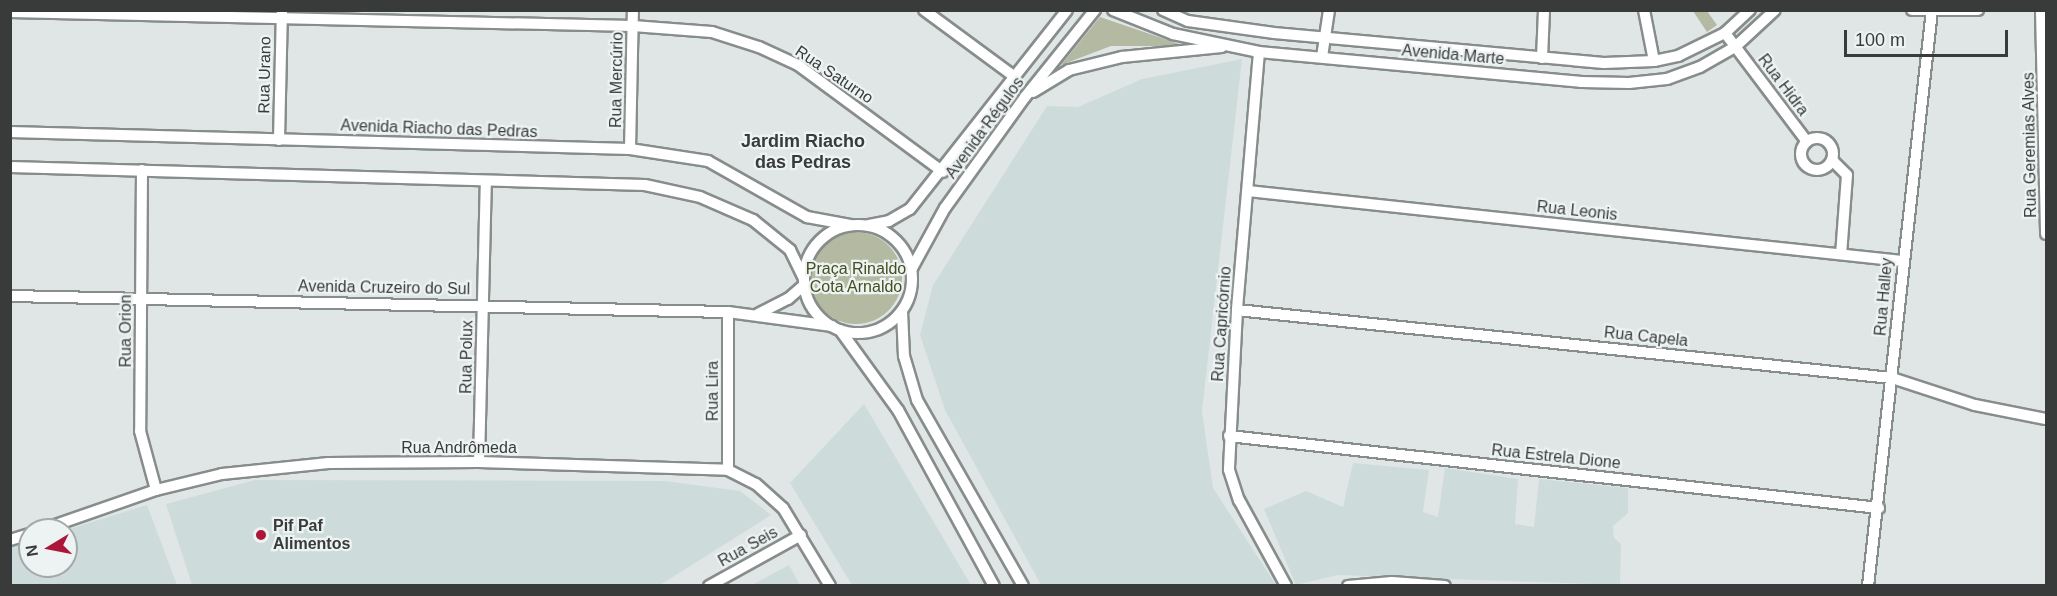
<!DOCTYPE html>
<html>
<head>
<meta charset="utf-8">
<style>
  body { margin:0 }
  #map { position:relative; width:2057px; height:596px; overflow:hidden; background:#e0e6e5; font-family:Arial,sans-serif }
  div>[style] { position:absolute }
  .built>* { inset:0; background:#cddcda }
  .green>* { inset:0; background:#b4b9a2 }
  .round { border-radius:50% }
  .roads { filter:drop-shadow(2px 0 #878d8c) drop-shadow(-2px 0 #878d8c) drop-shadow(0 2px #878d8c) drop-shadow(0 -2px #878d8c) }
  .minor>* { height:10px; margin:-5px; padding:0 5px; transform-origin:5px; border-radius:5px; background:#fff }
  .minor>.ring { margin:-5px; padding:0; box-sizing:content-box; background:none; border:10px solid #fff; border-radius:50% }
  .dots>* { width:16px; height:16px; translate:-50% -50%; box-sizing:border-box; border:3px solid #edf3f2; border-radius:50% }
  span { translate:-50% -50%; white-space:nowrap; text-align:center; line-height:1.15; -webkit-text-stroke:4.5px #edf3f2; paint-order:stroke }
  .street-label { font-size:16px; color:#393b3b }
  .park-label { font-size:16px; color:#454e1e }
  .poi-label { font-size:16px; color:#393b3b; font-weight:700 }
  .left { translate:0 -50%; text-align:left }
  .neighbourhood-label { font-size:18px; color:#393b3b; font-weight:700 }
  .frame { position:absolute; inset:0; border:12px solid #393b3b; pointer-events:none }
  .north { position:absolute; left:18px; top:518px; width:60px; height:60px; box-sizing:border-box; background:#edf3f2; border:2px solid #a5a9a9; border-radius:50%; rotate:260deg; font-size:16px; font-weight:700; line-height:24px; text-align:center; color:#393b3b }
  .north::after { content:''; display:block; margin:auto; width:21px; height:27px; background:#ac1639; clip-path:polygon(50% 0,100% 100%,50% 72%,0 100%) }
  .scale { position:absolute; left:1844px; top:30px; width:164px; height:27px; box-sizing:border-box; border:3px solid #393b3b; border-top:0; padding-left:8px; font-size:18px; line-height:21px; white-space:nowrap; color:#393b3b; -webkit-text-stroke:4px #edf3f2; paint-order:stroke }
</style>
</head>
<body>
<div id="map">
  <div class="built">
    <i style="clip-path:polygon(1242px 59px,1202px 411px,1213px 488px,1276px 585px,1041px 585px,945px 410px,920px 335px,933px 285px,1047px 106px,1078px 107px,1142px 79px)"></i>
    <i style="clip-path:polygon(864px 404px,971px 585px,852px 585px,790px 483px)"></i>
    <i style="clip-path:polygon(1353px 463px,1429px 470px,1423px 512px,1438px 517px,1445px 468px,1518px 479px,1515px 524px,1534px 527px,1539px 479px,1628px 488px,1628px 513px,1613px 526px,1614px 538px,1621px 544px,1620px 585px,1338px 575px,1296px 585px,1264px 509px,1306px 491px,1343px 507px)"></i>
    <i style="clip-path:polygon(255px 480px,665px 481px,740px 491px,771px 515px,660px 585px,192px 585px,166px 504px)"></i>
    <i style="clip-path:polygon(147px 505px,177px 585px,11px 585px,11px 547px,30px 541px,30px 566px,66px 566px,66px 530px)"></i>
    <i style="clip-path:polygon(789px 565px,800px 585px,752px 585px)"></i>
  </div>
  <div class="green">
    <i style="clip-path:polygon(1693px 11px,1707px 11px,1717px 25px,1707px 32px)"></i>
    <i style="clip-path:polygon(1100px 17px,1185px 46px,1111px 46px,1061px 65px)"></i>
    <i class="round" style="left:810px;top:232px;width:92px;height:92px"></i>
  </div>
  <div class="roads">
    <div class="minor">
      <i style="left:924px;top:10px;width:113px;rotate:36.4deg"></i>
      <i style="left:1113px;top:10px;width:65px;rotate:21.8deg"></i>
      <i style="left:1173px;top:34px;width:88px;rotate:11.8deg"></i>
      <i style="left:1259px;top:52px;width:324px;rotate:5.3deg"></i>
      <i style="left:1582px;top:82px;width:47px;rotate:1.2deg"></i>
      <i style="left:1629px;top:83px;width:38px;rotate:-6deg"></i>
      <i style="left:1667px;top:79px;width:35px;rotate:-20deg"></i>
      <i style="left:1700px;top:67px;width:40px;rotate:-29.7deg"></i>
      <i style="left:1735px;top:47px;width:54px;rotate:-42.8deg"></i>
      <i style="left:1163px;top:10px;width:27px;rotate:24deg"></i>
      <i style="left:1188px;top:21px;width:87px;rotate:7.9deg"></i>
      <i style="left:1274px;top:33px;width:331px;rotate:5.2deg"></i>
      <i style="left:1604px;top:63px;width:50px;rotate:-2.3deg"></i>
      <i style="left:1654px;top:61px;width:25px;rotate:-12deg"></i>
      <i style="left:1678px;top:56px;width:52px;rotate:-26.1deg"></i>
      <i style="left:1725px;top:33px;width:34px;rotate:-43deg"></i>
      <i style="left:1644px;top:10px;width:52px;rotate:78.9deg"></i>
      <i style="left:1912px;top:10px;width:66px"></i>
      <i style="left:2041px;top:10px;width:224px;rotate:88.7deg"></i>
      <i style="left:10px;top:12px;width:623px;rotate:1.29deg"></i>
      <i style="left:633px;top:26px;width:79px;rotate:4.3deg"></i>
      <i style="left:712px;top:32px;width:49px;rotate:17.7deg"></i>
      <i style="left:759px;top:47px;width:43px;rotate:24.8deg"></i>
      <i style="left:798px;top:65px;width:180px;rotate:36.4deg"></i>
      <i style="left:1725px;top:33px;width:136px;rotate:53deg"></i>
      <i style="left:1259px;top:52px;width:259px;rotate:94.9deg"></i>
      <i style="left:1237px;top:310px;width:160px;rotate:92.9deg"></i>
      <i style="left:1229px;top:470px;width:32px;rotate:72deg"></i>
      <i style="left:1239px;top:500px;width:98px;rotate:61.3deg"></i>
      <i style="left:1322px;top:57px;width:48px;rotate:-81.5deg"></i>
      <i style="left:1542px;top:58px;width:48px;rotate:-87.6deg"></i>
      <i style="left:1033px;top:92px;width:42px;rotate:-31.4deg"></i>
      <i style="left:1069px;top:70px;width:55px;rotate:-13.8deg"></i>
      <i style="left:1122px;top:57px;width:100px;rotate:-5.7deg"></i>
      <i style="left:10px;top:132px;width:620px;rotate:1.57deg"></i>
      <i style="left:630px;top:149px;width:79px;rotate:8.7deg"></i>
      <i style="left:708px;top:161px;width:114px;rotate:29.5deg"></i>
      <i style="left:807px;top:217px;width:44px;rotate:10.5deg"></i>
      <i class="ring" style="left:1801px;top:138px;width:22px;height:22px"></i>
      <i style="left:279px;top:140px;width:130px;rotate:-88.7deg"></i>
      <i style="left:630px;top:149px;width:139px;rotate:-88.8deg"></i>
      <i style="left:1832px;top:160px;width:21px;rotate:45deg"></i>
      <i style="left:1847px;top:175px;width:79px;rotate:94.3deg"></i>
      <i style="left:10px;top:167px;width:635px;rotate:1.62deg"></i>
      <i style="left:645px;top:185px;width:56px;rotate:12.3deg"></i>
      <i style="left:700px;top:197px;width:58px;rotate:23.5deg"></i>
      <i style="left:753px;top:220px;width:48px;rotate:39deg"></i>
      <i style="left:790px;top:250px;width:32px;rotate:64deg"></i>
      <i style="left:142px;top:170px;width:261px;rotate:90.4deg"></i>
      <i style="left:140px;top:431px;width:61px;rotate:74.8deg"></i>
      <i style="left:1248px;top:191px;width:658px;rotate:6.11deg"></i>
      <i style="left:869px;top:225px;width:20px;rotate:-11deg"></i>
      <i style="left:889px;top:221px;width:24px;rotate:-30deg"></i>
      <i style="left:910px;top:209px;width:253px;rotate:-51.7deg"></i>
      <i class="ring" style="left:804px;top:225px;width:98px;height:98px"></i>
      <i style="left:911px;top:270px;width:71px;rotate:-61.3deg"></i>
      <i style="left:945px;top:208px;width:137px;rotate:-54.2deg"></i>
      <i style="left:1025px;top:97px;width:112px;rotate:-51.2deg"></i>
      <i style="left:10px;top:296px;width:718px;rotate:1.28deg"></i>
      <i style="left:728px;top:312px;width:105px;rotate:7.7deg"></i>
      <i style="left:1237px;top:310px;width:659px;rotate:5.93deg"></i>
      <i style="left:1892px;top:378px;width:87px;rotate:18deg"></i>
      <i style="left:1975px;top:405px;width:72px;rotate:11.2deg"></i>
      <i style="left:902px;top:311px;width:45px;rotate:87.5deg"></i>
      <i style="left:904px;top:356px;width:46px;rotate:73.5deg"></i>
      <i style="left:917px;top:400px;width:214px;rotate:60.3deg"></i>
      <i style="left:758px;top:314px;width:34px;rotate:-27deg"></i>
      <i style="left:788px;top:299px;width:21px;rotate:-41deg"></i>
      <i style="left:840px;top:330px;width:99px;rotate:54.1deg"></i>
      <i style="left:898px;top:410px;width:200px;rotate:61.4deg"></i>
      <i style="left:1229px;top:436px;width:654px;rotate:6.32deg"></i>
      <i style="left:479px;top:462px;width:281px;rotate:-88.6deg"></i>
      <i style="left:728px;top:470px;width:158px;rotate:-90deg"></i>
      <i style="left:41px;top:530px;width:122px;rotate:-19.2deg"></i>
      <i style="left:156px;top:490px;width:68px;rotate:-13.6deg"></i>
      <i style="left:222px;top:474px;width:107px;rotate:-5.9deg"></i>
      <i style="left:328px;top:463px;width:151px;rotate:-0.4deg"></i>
      <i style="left:479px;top:462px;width:249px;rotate:1.8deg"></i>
      <i style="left:728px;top:470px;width:31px;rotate:27deg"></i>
      <i style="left:756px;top:484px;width:36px;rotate:42deg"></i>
      <i style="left:783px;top:508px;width:91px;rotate:58.9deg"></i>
      <i style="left:10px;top:540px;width:21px;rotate:-17deg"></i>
      <i style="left:709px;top:586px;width:105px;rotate:-29deg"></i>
      <i style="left:1348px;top:586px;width:44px;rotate:-5.2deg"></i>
      <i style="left:1392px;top:582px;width:53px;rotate:4.3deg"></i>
      <i style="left:1868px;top:586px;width:580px;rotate:-83.66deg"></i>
    </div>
  </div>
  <div class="dots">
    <i style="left:261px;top:535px;background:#ac1639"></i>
  </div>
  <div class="street-label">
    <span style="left:1453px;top:55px;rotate:5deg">Avenida Marte</span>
    <span style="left:265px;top:75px;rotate:-89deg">Rua Urano</span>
    <span style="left:834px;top:75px;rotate:34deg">Rua Saturno</span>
    <span style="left:617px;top:80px;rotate:-89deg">Rua Mercúrio</span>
    <span style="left:1783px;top:85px;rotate:53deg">Rua Hidra</span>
    <span style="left:985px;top:128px;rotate:-54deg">Avenida Régulos</span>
    <span style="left:439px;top:129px;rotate:2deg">Avenida Riacho das Pedras</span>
    <span style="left:2030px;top:145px;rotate:-91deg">Rua Geremias Alves</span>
    <span style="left:1577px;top:211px;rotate:6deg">Rua Leonis</span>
    <span style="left:384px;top:288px;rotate:1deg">Avenida Cruzeiro do Sul</span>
    <span style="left:1884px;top:297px;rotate:-85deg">Rua Halley</span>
    <span style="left:1222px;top:324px;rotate:-86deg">Rua Capricórnio</span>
    <span style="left:126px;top:331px;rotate:-90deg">Rua Orion</span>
    <span style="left:1646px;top:337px;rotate:6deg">Rua Capela</span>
    <span style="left:467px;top:357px;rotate:-89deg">Rua Polux</span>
    <span style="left:713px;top:391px;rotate:-90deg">Rua Lira</span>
    <span style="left:459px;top:448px">Rua Andrômeda</span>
    <span style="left:1556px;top:457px;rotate:6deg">Rua Estrela Dione</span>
    <span style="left:748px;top:547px;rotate:-29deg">Rua Seis</span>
  </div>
  <div class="park-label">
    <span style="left:856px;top:278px">Praça Rinaldo<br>Cota Arnaldo</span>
  </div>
  <div class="poi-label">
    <span class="left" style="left:273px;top:535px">Pif Paf<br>Alimentos</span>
  </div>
  <div class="neighbourhood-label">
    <span style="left:803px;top:152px">Jardim Riacho<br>das Pedras</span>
  </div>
  <div class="frame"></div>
  <div class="north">N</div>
  <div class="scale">100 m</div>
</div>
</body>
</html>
